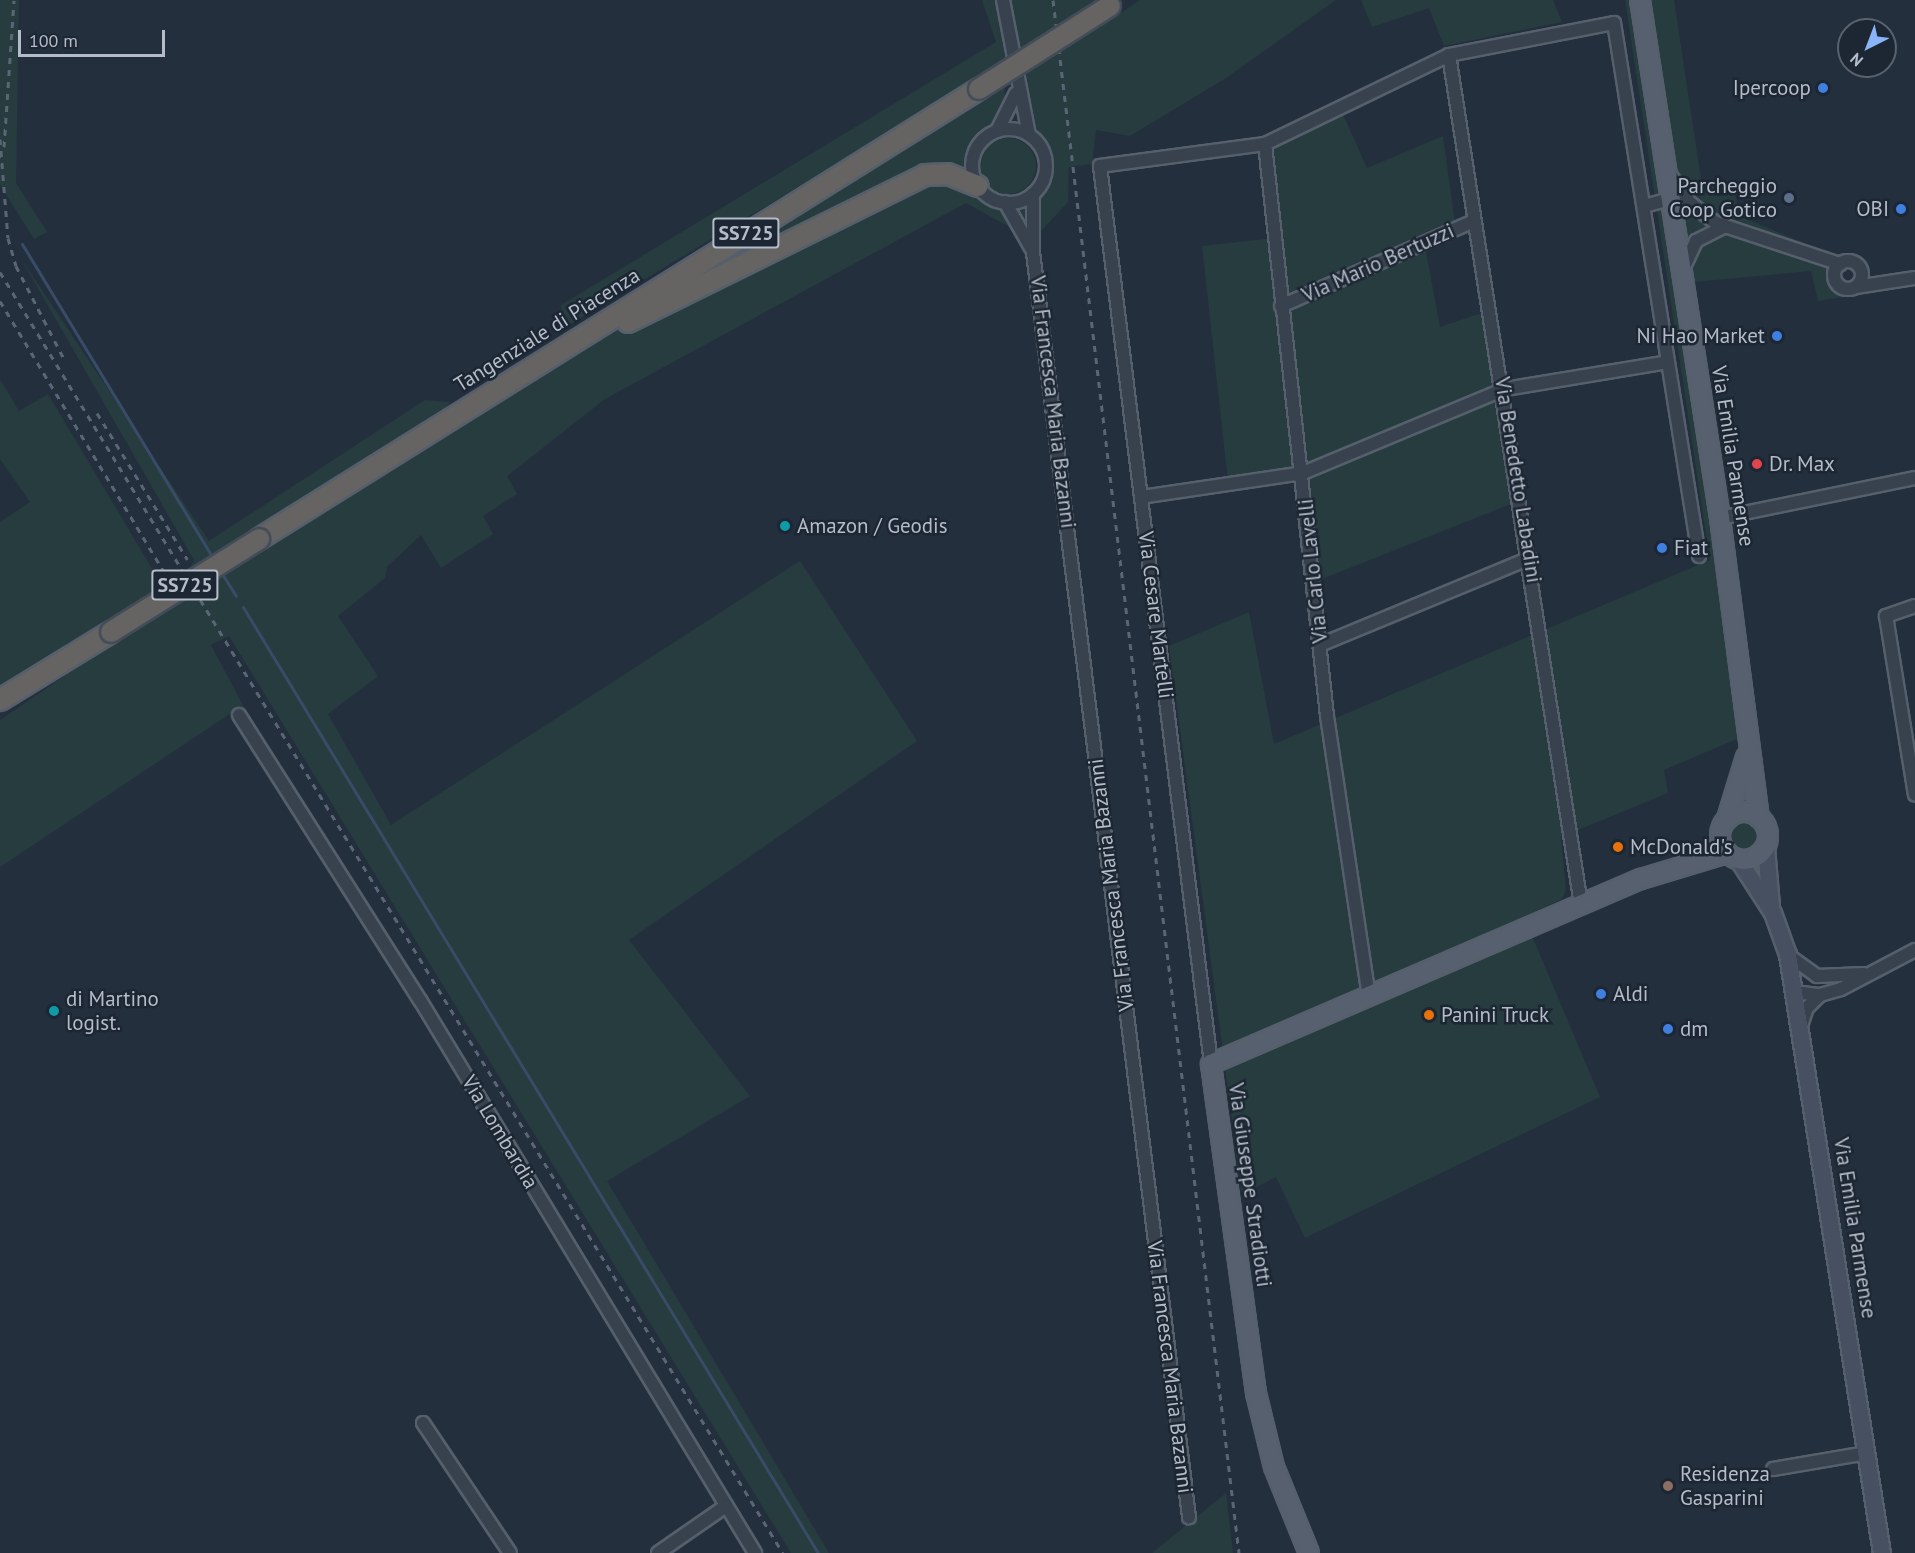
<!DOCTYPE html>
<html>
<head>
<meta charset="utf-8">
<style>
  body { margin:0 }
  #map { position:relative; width:1915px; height:1553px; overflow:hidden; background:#242f3e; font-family:"PT Sans",sans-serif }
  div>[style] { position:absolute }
  .green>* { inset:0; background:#263c3f }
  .round { border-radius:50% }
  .stream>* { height:3px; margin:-1.5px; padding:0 1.5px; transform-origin:1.5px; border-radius:1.5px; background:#394c67 }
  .roads { filter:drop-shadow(2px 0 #565f6c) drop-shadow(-2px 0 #565f6c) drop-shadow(0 2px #565f6c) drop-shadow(0 -2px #565f6c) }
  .minor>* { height:12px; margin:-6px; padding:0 6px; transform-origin:6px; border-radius:6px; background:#38414e }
  .minor>.ring { margin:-6px; padding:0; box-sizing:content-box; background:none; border:12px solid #38414e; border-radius:50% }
  .secondary>* { height:16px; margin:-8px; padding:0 8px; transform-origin:8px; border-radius:8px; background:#465061 }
  .primary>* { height:18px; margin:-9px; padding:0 9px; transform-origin:9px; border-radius:9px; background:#56606e }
  .primary>.ring { margin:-9px; padding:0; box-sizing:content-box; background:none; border:18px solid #56606e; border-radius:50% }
  .trunk>* { height:20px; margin:-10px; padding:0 10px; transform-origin:10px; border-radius:10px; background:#656462 }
  .rail>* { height:3px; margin-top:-1.5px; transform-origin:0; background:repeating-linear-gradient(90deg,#5a6575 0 6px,transparent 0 12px) }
  .bridges { filter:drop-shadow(2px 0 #434c59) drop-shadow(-2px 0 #434c59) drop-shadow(0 2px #434c59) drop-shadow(0 -2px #434c59) }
  .trunk-bridge>* { height:20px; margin:-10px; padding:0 10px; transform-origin:10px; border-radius:10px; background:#656462 }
  .dots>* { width:16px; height:16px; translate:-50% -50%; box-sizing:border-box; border:3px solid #1d2633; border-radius:50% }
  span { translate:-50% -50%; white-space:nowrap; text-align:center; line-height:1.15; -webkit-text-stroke:5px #1d2633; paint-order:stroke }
  .shield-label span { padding:2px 4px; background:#1d2633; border:2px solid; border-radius:4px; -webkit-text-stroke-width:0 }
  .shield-label { font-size:20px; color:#b4bcc9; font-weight:700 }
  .poi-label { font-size:21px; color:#b4bcc9 }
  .right { translate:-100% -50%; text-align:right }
  .left { translate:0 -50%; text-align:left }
  .street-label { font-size:21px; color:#b4bcc9 }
  .north { position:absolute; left:1837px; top:18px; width:60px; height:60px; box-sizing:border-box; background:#1d2633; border:2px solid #59626f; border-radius:50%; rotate:222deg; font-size:16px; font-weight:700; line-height:24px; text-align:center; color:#b4bcc9 }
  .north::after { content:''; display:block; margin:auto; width:21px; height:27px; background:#8ab4f8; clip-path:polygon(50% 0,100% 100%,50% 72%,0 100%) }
  .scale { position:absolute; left:18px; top:30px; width:147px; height:27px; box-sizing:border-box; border:3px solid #b4bcc9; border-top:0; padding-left:8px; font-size:18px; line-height:21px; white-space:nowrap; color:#b4bcc9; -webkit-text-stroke:4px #1d2633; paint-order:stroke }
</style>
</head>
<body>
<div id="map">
  <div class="green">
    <i style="clip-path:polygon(0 0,19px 0,16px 183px,47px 232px,34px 239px,0 185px)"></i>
    <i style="clip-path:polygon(982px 0,1102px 0,1094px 6px,1093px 31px,1140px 0,1336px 0,1226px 78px,1130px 136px,1096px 130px,1092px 164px,1069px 167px,1068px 202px,1041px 231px,1022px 234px,966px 203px,605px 399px,507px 476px,517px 494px,483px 516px,493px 534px,441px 568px,421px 535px,387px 567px,385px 578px,338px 616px,378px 676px,328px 714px,391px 825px,800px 561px,917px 741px,629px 940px,750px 1096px,607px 1181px,829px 1553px,791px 1553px,229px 636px,211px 645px,290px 794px,237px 709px,0 867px,0 720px,172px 603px,194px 560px,20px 257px,209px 541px,425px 400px,450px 402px,424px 442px,708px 273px,1004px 86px,1006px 106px,999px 119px,977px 135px,966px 152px,968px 183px,992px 207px,1015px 209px,1036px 201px,1050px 180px,1052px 156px,1001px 64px,564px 328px,561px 305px,996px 42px)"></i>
    <i style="clip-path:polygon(1361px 0,1553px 0,1562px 22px,1444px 46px,1429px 8px,1372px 27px)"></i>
    <i style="clip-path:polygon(1625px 0,1674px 0,1702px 186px,1733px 180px,1739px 216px,1840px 258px,1826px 275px,1832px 287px,1849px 296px,1818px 301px,1811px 271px,1683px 283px,1746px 735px,1664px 770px,1668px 793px,1561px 837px,1566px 890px,1562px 899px,1524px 917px,1600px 1097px,1305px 1238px,1276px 1177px,1242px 1195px,1169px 646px,1249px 612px,1274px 744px,1710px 560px)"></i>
    <i style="clip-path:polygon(1342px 112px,1367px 168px,1443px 136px,1455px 223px,1406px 244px,1425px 247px,1440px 327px,1491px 310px,1521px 500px,1317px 581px,1303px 471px,1228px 482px,1202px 246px,1275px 238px,1264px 149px)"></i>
    <i class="round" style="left:980px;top:138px;width:56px;height:56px"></i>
    <i style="clip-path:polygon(0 379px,19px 411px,48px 394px,163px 587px,0 690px,0 522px,30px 502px,0 459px)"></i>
    <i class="round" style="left:1727px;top:820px;width:32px;height:32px"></i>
    <i style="clip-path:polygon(1226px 1493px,1233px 1553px,1152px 1553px)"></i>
  </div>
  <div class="stream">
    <i style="left:22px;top:244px;width:368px;rotate:58.7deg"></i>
    <i style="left:221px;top:572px;width:28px;rotate:58deg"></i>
    <i style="left:243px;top:607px;width:1107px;rotate:58.71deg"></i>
  </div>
  <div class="roads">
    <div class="minor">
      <i style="left:1003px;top:0;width:137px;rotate:79.1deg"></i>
      <i style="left:1449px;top:55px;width:860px;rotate:81.17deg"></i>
      <i class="ring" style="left:972px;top:129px;width:62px;height:62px"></i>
      <i style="left:997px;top:131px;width:42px;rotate:-63.4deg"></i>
      <i style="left:1265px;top:144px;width:575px;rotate:83.81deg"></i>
      <i style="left:1327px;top:716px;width:283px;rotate:81.5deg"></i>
      <i style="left:1671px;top:176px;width:32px;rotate:55deg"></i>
      <i style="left:1689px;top:202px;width:34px;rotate:38deg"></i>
      <i style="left:1716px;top:223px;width:131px;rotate:18.3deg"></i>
      <i style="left:1033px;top:194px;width:58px;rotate:90deg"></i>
      <i style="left:1033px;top:252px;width:1275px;rotate:82.97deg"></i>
      <i style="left:1005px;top:202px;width:53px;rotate:60.5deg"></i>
      <i style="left:1644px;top:206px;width:28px;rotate:-15deg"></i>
      <i class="ring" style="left:1834px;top:261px;width:16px;height:16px"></i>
      <i style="left:1684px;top:267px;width:29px;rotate:-65deg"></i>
      <i style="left:1696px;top:241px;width:33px;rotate:-27deg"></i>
      <i style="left:1856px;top:287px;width:60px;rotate:-8.7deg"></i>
      <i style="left:1281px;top:306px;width:211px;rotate:-23.8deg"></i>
      <i style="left:1141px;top:497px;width:164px;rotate:-8.4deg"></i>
      <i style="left:1303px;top:473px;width:219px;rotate:-22.6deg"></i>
      <i style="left:1505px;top:389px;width:165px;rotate:-9.4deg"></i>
      <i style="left:1720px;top:518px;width:199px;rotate:-11.6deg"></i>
      <i style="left:1915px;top:606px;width:31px;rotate:161deg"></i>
      <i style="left:1886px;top:616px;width:181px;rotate:80.8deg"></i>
      <i style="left:1320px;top:645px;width:227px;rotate:-22.5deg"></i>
      <i style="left:239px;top:715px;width:338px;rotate:57.6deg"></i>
      <i style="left:420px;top:1000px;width:647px;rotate:58.79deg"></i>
      <i style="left:1788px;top:955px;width:36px;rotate:36deg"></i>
      <i style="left:1817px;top:976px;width:47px;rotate:-2.4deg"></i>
      <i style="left:1794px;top:992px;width:26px;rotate:7deg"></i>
      <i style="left:1820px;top:995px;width:22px;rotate:-16deg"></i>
      <i style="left:1841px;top:989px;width:84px;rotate:-27.8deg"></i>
      <i style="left:1801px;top:1026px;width:19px;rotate:-72deg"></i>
      <i style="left:1807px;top:1008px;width:18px;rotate:-45deg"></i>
      <i style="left:1211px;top:1064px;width:905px;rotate:-97.05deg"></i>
      <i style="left:1100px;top:166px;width:166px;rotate:-7.6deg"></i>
      <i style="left:1265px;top:144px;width:204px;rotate:-25.8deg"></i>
      <i style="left:1449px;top:55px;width:168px;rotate:-11deg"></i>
      <i style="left:1614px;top:23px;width:540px;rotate:80.94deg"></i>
      <i style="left:423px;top:1423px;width:156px;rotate:56.2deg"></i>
      <i style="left:1773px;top:1469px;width:95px;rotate:-9.7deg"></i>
      <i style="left:658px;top:1553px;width:83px;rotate:-34.7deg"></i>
    </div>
    <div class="secondary">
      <i style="left:1766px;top:847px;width:59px;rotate:85.2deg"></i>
      <i style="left:1738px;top:859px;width:64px;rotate:57.1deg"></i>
      <i style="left:1773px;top:913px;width:45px;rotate:70.3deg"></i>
      <i style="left:1788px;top:955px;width:605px;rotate:81.07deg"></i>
    </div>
    <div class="primary">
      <i style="left:1640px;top:0;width:524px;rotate:81.22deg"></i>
      <i style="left:1720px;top:518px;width:302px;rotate:82.6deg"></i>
      <i class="ring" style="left:1720px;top:812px;width:30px;height:30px"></i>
      <i style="left:1727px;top:819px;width:65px;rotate:-73deg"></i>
      <i style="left:1309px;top:1553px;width:93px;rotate:-112.1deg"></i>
      <i style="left:1274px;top:1467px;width:76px;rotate:-103.7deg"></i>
      <i style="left:1256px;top:1393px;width:332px;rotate:-97.8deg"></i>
      <i style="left:1211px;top:1064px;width:468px;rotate:-23.3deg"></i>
      <i style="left:1641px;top:879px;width:90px;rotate:-16.8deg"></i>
    </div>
    <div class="trunk">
      <i style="left:628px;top:322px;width:331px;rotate:-26.3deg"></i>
      <i style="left:925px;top:175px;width:23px;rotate:-2deg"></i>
      <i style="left:948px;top:174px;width:32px;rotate:22deg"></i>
      <i style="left:259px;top:539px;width:849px;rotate:-32.01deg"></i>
      <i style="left:0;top:700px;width:130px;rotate:-31.5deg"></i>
    </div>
  </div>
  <div class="rail">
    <i style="left:1053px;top:0;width:1564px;rotate:83.17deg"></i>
    <i style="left:0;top:139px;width:99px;rotate:85.4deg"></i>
    <i style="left:8px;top:238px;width:29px;rotate:74deg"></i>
    <i style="left:16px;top:266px;width:105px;rotate:62.7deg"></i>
    <i style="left:4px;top:147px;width:147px;rotate:-86.1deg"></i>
    <i style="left:0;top:272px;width:1501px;rotate:58.57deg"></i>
    <i style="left:0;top:301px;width:318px;rotate:58.8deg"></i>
    <i style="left:97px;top:413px;width:172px;rotate:58.3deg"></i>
  </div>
  <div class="bridges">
    <div class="trunk-bridge">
      <i style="left:979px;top:89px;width:155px;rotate:-32.4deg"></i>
      <i style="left:111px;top:632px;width:175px;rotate:-32.1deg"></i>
    </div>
  </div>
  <div class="dots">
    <i style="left:1823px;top:88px;background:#3f7fe0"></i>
    <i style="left:1789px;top:198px;background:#5c6f8a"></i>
    <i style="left:1901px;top:209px;background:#3f7fe0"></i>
    <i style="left:1777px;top:336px;background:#3f7fe0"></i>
    <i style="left:1757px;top:464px;background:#e0444e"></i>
    <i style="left:785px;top:526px;background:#0f9aa8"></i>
    <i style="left:1662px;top:548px;background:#3f7fe0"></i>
    <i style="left:1618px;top:847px;background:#e8710a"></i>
    <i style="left:1601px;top:994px;background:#3f7fe0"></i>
    <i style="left:54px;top:1011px;background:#0f9aa8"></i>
    <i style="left:1429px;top:1015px;background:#e8710a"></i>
    <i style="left:1668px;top:1029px;background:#3f7fe0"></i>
    <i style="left:1668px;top:1486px;background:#8d6e63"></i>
  </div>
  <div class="shield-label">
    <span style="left:746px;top:233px">SS725</span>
    <span style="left:185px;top:585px">SS725</span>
  </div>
  <div class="poi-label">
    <span class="right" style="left:1811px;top:88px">Ipercoop</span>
    <span class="right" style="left:1777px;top:198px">Parcheggio<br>Coop Gotico</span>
    <span class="right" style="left:1889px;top:209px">OBI</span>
    <span class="right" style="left:1765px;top:336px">Ni Hao Market</span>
    <span class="left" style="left:1769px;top:464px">Dr. Max</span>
    <span class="left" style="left:797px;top:526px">Amazon / Geodis</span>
    <span class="left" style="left:1674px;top:548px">Fiat</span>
    <span class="left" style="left:1630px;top:847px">McDonald's</span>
    <span class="left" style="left:1613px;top:994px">Aldi</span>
    <span class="left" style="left:66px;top:1011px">di Martino<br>logist.</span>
    <span class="left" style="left:1441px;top:1015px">Panini Truck</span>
    <span class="left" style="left:1680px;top:1029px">dm</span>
    <span class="left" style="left:1680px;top:1486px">Residenza<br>Gasparini</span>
  </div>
  <div class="street-label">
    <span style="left:1378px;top:263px;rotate:-24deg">Via Mario Bertuzzi</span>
    <span style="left:547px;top:330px;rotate:-32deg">Tangenziale di Piacenza</span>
    <span style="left:1053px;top:402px;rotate:83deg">Via Francesca Maria Bazanni</span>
    <span style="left:1733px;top:456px;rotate:81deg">Via Emilia Parmense</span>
    <span style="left:1518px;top:480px;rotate:81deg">Via Benedetto Labadini</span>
    <span style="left:1313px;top:571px;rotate:-96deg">Via Carlo Lavelli</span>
    <span style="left:1156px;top:615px;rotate:83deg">Via Cesare Martelli</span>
    <span style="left:1111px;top:885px;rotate:-97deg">Via Francesca Maria Bazanni</span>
    <span style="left:500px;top:1132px;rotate:59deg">Via Lombardia</span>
    <span style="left:1250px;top:1185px;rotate:82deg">Via Giuseppe Stradiotti</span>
    <span style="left:1855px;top:1228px;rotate:81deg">Via Emilia Parmense</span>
    <span style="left:1170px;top:1367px;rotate:83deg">Via Francesca Maria Bazanni</span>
  </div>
  <div class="north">N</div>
  <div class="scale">100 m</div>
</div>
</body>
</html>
